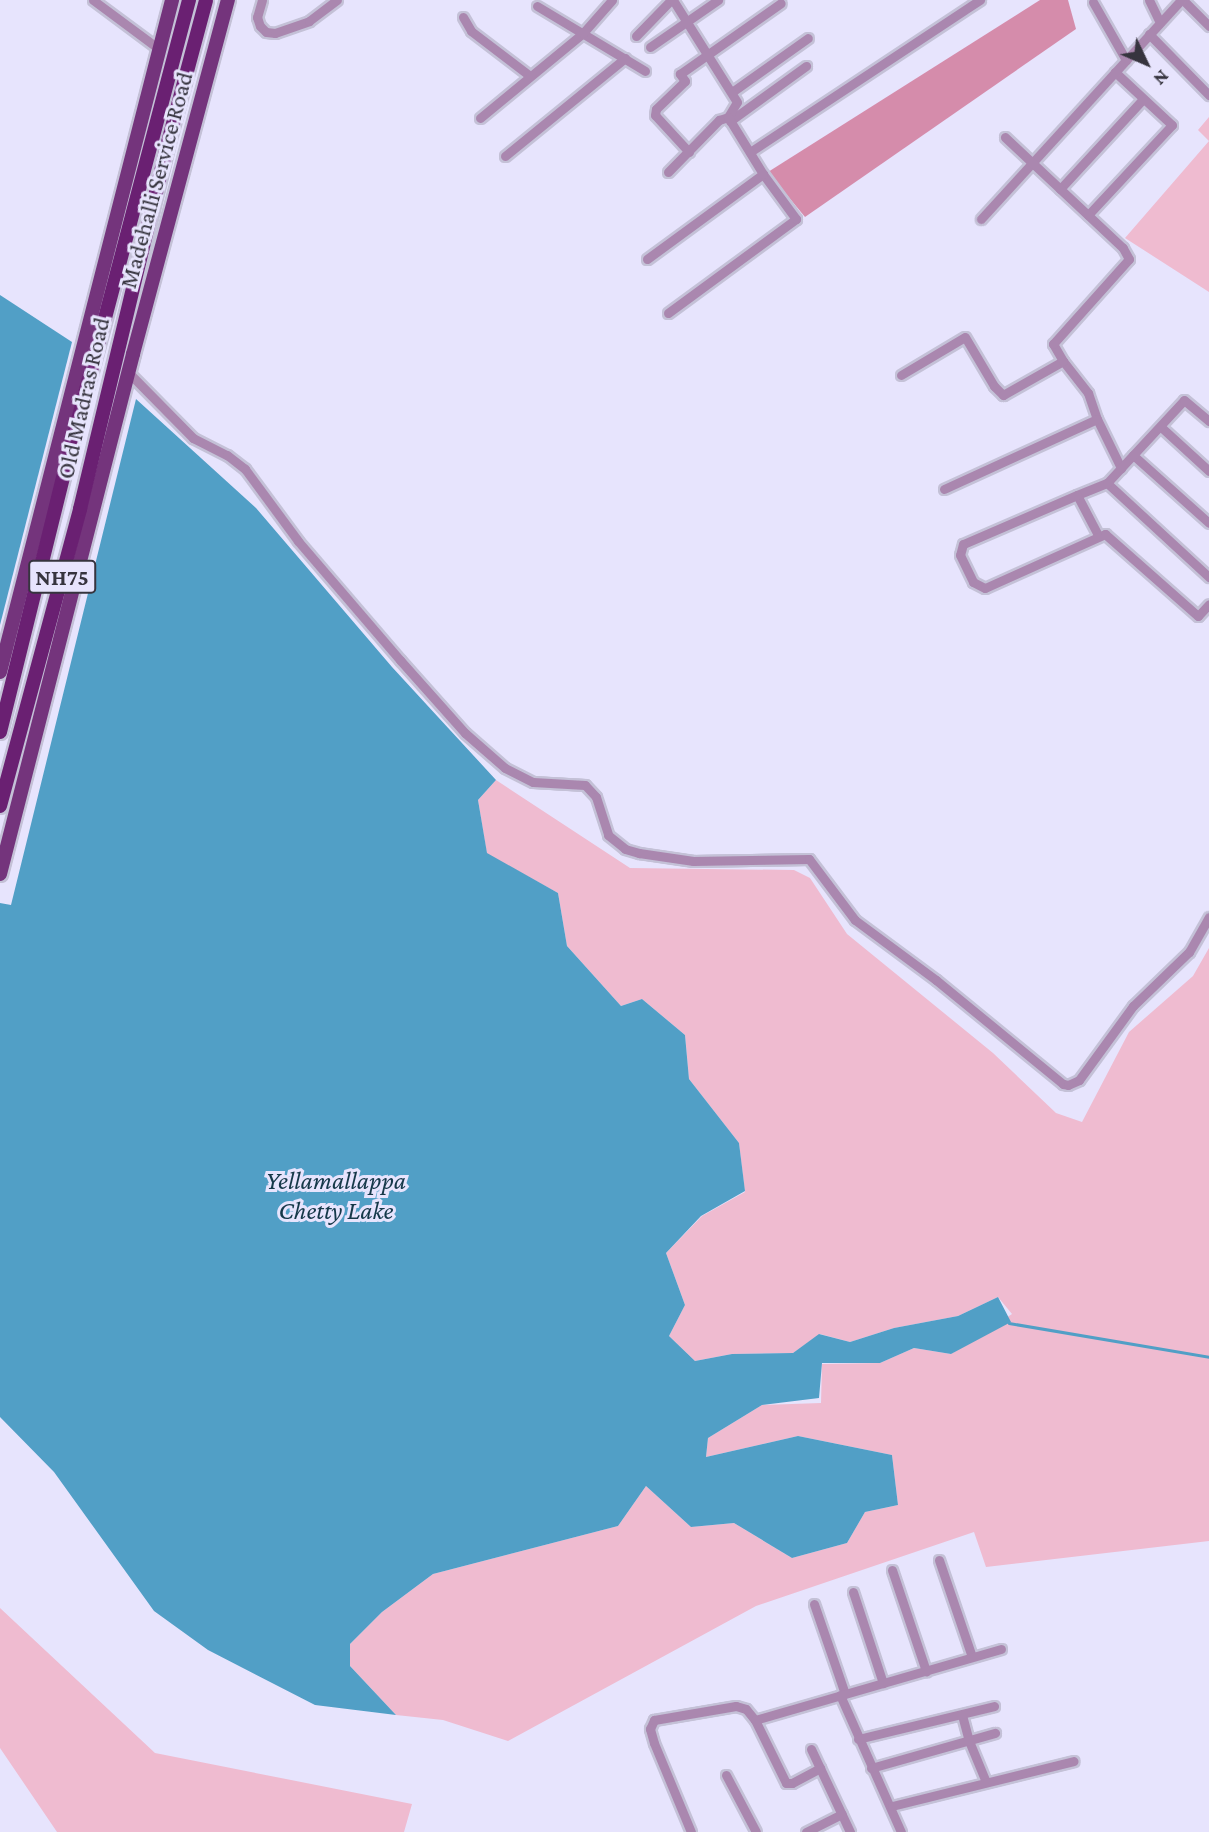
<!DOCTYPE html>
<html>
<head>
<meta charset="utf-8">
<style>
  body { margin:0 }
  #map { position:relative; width:1209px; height:1832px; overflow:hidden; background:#e7e4fd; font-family:"Crimson Pro",serif }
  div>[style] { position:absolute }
  .green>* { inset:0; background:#efbbd0 }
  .forest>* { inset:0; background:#d58cab }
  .water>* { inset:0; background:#519fc6 }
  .stream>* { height:2.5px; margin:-1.25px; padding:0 1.25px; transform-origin:1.25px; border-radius:1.25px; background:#519fc6 }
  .roads { filter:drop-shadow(2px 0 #c4c1d7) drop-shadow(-2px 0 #c4c1d7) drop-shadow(0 2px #c4c1d7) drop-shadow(0 -2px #c4c1d7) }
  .minor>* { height:9px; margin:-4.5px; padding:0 4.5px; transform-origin:4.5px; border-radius:4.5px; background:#aa87af }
  .primary>* { height:14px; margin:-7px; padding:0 7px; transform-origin:7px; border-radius:7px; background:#74347c }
  .trunk>* { height:14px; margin:-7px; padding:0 7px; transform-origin:7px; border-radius:7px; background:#6a2072 }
  span { translate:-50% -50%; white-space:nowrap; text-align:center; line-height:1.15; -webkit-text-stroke:6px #e7e4fd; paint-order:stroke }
  .shield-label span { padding:2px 5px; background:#e7e4fd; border:2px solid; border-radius:5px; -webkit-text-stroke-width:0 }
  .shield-label { font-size:23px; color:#36343e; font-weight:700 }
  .street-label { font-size:24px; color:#36343e }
  .water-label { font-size:26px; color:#153849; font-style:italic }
  .north { position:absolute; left:1111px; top:28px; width:70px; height:70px; -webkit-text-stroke:5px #e7e4fd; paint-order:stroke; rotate:134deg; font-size:19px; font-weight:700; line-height:28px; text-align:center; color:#36343e }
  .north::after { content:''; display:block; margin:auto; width:24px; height:32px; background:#36343e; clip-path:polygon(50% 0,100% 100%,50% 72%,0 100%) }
</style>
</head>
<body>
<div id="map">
  <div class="green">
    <i style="clip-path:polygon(1209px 117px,1209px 292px,1125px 238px,1209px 141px,1198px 130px)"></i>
    <i style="clip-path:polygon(496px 780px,630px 868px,794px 870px,810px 878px,847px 934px,993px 1053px,1056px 1113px,1082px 1122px,1129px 1032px,1193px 976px,1209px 948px,1209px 1541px,986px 1567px,974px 1532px,756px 1606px,508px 1741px,443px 1720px,396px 1715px,350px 1666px,350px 1644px,382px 1612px,433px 1574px,618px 1526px,646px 1486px,691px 1527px,734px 1523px,792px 1558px,847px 1543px,865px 1512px,898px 1505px,892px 1455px,798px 1436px,706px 1457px,708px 1438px,762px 1405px,821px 1403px,822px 1364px,880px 1363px,914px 1348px,951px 1354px,1012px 1314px,998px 1297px,958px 1316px,894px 1328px,850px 1342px,820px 1334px,793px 1353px,732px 1354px,695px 1361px,669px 1336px,685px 1305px,666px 1253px,702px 1216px,745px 1192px,739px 1143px,689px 1079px,685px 1035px,642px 999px,621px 1006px,567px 946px,558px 893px,487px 854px,478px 800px)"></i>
    <i style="clip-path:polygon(0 1608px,155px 1753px,412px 1804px,404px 1832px,57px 1832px,0 1748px)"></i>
  </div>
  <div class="forest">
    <i style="clip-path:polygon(1040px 0,1068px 0,1076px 29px,805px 217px,768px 172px)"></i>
  </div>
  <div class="water">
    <i style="clip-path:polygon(0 295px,72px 342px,0 625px)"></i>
    <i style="clip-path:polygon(136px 399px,256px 508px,392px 667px,496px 780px,478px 800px,487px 853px,558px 893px,567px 946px,621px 1006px,642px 999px,685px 1035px,689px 1079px,739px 1143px,745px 1191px,701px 1216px,666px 1253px,685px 1305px,669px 1336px,695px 1361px,732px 1354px,793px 1353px,819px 1334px,850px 1342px,894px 1328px,958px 1316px,998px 1297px,1011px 1322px,951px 1354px,914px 1348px,880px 1363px,822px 1363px,819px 1398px,762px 1405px,708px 1438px,706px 1457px,798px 1436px,892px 1455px,898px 1505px,865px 1512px,847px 1543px,792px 1558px,734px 1523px,691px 1527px,646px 1486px,618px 1526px,433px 1574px,382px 1612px,350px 1644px,350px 1666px,396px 1715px,315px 1705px,208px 1650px,154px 1611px,54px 1472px,0 1417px,0 903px,11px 905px)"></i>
  </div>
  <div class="stream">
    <i style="left:1009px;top:1323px;width:203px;rotate:9.6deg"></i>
  </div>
  <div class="roads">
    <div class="minor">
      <i style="left:93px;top:0;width:82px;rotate:36.6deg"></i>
      <i style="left:262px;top:0;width:18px;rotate:106deg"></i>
      <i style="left:257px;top:17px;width:9px;rotate:72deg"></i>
      <i style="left:260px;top:26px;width:8px;rotate:45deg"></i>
      <i style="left:266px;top:32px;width:9px;rotate:6deg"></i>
      <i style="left:275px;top:33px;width:36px;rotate:-19deg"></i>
      <i style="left:309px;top:21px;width:35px;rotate:-37deg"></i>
      <i style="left:1149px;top:0;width:25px;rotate:64deg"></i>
      <i style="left:1183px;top:0;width:37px;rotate:45deg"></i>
      <i style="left:1093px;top:2px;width:67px;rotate:60.4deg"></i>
      <i style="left:537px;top:6px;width:126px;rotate:31deg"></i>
      <i style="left:463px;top:17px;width:16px;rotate:60deg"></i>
      <i style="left:471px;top:31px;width:74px;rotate:37.3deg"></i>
      <i style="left:1149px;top:34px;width:86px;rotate:45.5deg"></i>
      <i style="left:636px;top:36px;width:50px;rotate:-45.8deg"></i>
      <i style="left:650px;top:47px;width:83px;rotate:-34.7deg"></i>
      <i style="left:732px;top:92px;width:93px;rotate:-35.4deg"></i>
      <i style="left:480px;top:118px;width:134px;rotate:-39.5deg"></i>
      <i style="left:583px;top:33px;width:44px;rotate:-48.7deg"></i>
      <i style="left:730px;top:121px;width:94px;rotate:-35.9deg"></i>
      <i style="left:689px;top:152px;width:50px;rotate:-132.6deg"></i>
      <i style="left:655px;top:115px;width:6px;rotate:-81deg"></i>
      <i style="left:656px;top:109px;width:40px;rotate:-44deg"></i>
      <i style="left:685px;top:81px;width:9px;rotate:-126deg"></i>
      <i style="left:680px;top:74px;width:123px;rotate:-35.1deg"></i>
      <i style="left:750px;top:152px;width:276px;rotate:-33.5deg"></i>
      <i style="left:505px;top:156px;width:155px;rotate:-39.2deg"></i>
      <i style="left:668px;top:172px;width:73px;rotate:-45.6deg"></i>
      <i style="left:719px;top:120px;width:9px;rotate:-18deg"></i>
      <i style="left:728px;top:117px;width:17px;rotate:-59deg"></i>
      <i style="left:737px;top:102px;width:120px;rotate:-122.1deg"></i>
      <i style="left:1060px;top:189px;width:122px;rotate:-47.3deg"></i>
      <i style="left:1088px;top:215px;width:123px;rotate:-47deg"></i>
      <i style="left:1172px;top:125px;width:78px;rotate:-137.1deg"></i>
      <i style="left:981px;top:219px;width:297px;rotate:-47.6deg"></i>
      <i style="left:647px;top:259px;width:144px;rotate:-36.2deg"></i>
      <i style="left:668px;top:313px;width:159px;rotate:-36.3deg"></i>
      <i style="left:796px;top:219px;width:56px;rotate:-126.3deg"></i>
      <i style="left:763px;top:174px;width:67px;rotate:-121.6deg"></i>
      <i style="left:1063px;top:361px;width:41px;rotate:52deg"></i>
      <i style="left:1088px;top:393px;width:28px;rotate:71deg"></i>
      <i style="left:1097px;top:419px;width:55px;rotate:63.9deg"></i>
      <i style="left:128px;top:372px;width:93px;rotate:45.4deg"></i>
      <i style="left:193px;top:438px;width:38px;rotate:27deg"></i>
      <i style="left:227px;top:455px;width:23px;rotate:38deg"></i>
      <i style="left:245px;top:469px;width:89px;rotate:53.6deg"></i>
      <i style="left:298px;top:541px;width:157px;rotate:49.4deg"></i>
      <i style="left:400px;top:660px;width:98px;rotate:48.3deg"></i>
      <i style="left:465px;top:733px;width:53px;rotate:41.2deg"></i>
      <i style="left:505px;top:768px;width:31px;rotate:27deg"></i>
      <i style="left:533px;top:782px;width:52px;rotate:3.3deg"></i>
      <i style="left:585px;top:785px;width:16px;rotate:47deg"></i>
      <i style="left:596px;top:797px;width:40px;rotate:72deg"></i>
      <i style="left:608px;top:835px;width:22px;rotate:39deg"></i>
      <i style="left:625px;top:849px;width:15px;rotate:16deg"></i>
      <i style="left:639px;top:853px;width:55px;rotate:8.4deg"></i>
      <i style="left:693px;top:861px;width:116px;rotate:-1deg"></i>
      <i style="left:809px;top:859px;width:76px;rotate:53deg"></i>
      <i style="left:855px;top:920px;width:101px;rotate:36.5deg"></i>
      <i style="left:936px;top:980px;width:164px;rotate:39.3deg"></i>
      <i style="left:1063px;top:1084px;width:5px;rotate:11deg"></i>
      <i style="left:1068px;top:1085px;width:12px;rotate:-24deg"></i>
      <i style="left:1079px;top:1080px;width:92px;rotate:-53.9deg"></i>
      <i style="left:1133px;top:1006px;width:78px;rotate:-44deg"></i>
      <i style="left:1189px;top:952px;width:40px;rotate:-60.3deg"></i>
      <i style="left:901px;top:375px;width:74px;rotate:-30.7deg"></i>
      <i style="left:965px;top:337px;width:57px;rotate:59.4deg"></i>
      <i style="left:994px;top:386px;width:13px;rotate:45deg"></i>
      <i style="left:1003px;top:395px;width:69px;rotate:-29.5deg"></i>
      <i style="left:1063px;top:361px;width:20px;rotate:-120deg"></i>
      <i style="left:1053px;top:344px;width:114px;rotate:-48.2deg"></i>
      <i style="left:1129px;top:259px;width:13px;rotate:-119deg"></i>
      <i style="left:1123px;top:248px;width:162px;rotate:-136.8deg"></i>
      <i style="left:1161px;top:427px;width:65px;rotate:42.5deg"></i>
      <i style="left:1133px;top:455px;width:102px;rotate:41.8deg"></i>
      <i style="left:1107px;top:483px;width:139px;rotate:42.7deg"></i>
      <i style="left:944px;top:489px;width:168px;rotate:-24.6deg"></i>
      <i style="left:1077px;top:495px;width:32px;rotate:-22deg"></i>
      <i style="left:1107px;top:483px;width:113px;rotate:-47.1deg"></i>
      <i style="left:1184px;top:400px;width:33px;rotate:40deg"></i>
      <i style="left:1098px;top:535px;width:45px;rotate:-117.7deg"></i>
      <i style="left:1077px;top:495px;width:124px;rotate:156.7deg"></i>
      <i style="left:963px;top:544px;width:11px;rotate:105deg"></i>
      <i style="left:960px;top:555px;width:30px;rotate:64deg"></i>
      <i style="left:973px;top:582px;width:13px;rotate:27deg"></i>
      <i style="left:985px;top:588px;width:132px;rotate:-24.2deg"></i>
      <i style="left:1105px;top:534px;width:124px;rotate:41.4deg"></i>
      <i style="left:1198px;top:616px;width:16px;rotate:-47deg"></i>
      <i style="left:939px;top:1560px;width:102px;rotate:71.2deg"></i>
      <i style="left:892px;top:1570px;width:107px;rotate:71.4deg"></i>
      <i style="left:853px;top:1592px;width:96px;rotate:71.8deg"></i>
      <i style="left:814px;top:1604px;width:95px;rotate:71deg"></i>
      <i style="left:840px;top:1695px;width:150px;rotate:66deg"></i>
      <i style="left:962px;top:1715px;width:27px;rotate:75deg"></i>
      <i style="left:969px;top:1741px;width:44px;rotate:67.5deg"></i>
      <i style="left:755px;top:1720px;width:256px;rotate:-16.1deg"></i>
      <i style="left:858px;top:1739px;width:140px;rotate:-13.6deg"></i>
      <i style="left:811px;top:1749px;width:92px;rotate:64.8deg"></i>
      <i style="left:871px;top:1768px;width:129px;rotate:-15.8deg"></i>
      <i style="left:726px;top:1775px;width:64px;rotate:62.2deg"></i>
      <i style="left:892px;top:1806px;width:187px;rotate:-13.9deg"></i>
      <i style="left:691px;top:1832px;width:96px;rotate:-112.6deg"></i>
      <i style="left:654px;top:1743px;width:15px;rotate:-106deg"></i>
      <i style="left:650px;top:1729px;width:10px;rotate:-66deg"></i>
      <i style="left:654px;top:1720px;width:83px;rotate:-9.7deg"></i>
      <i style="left:736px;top:1706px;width:10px;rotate:17deg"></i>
      <i style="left:746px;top:1709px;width:14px;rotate:51deg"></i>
      <i style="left:755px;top:1720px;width:70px;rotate:63.8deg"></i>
      <i style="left:786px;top:1783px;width:6px"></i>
      <i style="left:792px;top:1783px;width:32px;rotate:-28deg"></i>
      <i style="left:806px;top:1832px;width:40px;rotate:-26.6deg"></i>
    </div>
    <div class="primary">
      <i style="left:0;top:672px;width:694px;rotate:-75.64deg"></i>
      <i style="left:0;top:874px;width:537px;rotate:-75.65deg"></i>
      <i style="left:133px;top:354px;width:367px;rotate:-75deg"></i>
    </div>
    <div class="trunk">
      <i style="left:0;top:732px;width:282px;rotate:-76.1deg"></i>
      <i style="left:68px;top:458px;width:474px;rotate:-75.2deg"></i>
      <i style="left:0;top:806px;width:308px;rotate:-74.9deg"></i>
      <i style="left:80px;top:509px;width:373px;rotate:-76.5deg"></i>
      <i style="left:167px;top:146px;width:151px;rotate:-75deg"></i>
    </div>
  </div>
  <div class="shield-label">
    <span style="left:62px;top:577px">NH75</span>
  </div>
  <div class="street-label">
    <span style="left:156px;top:180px;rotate:-75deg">Madehalli Service Road</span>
    <span style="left:83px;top:398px;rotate:-77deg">Old Madras Road</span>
  </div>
  <div class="water-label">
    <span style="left:336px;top:1196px">Yellamallappa<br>Chetty Lake</span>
  </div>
  <div class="north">N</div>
</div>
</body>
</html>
